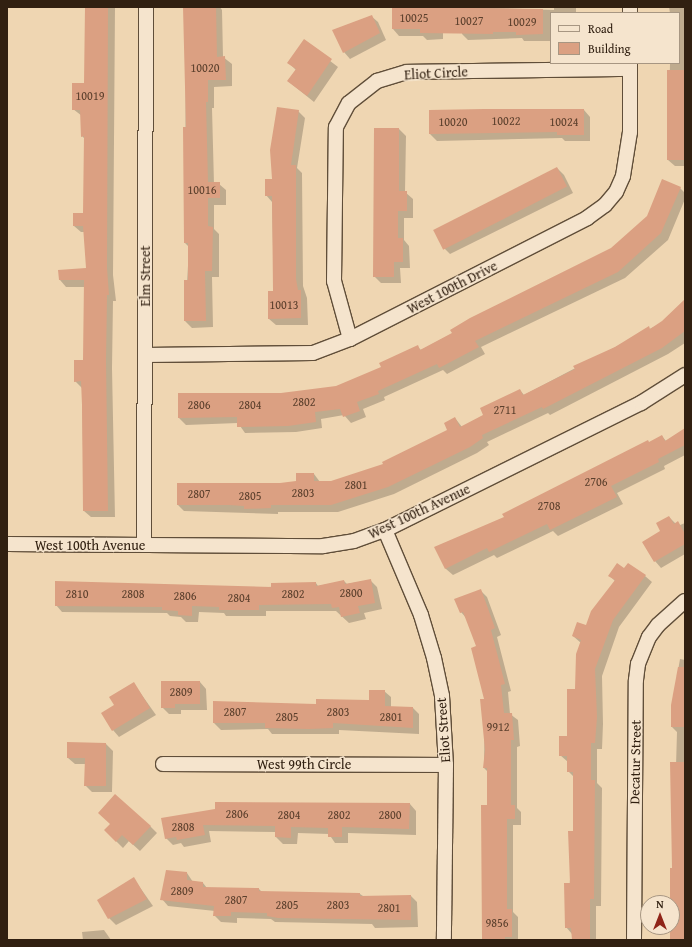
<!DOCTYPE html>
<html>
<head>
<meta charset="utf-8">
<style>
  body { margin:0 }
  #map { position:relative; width:692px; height:947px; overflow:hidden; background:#efd6b2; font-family:"Gentium Book Plus",serif }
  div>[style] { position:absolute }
  .shadow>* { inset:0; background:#0003 }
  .building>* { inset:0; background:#dba082; transform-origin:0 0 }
  .roads { filter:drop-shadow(1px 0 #604e39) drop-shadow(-1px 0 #604e39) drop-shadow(0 1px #604e39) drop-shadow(0 -1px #604e39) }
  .street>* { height:14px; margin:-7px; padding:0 7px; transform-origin:7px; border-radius:7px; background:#f5e4cd }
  span { translate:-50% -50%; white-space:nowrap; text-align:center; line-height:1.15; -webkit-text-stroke:3px #f5e4cd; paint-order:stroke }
  .number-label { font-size:12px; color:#5c402d }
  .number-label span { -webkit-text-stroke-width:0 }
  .street-label { font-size:14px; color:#312011 }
  .frame { position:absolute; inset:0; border:8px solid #312011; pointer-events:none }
  .legend { position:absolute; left:550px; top:12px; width:130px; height:52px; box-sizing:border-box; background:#f5e4cd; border:1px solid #a79682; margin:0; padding:5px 7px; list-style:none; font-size:12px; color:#312011 }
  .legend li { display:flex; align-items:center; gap:8px; height:20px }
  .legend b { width:20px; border:1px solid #a79682 }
  .north { position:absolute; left:640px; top:895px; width:40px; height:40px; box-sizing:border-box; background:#f5e4cd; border:1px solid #a79682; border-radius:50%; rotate:0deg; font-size:11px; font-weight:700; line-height:16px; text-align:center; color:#312011 }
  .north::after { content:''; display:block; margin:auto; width:14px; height:18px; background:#8f2418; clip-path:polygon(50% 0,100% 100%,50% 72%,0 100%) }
</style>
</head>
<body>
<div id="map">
  <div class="shadow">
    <i style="clip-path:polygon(85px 7px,115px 7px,113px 275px,116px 301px,113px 301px,112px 368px,115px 517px,91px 517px,84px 511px,82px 388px,75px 381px,84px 361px,85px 287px,66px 287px,60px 280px,59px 271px,87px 269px,84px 232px,81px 232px,74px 226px,84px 214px,85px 139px,82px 136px,82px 116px,73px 109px,85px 84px)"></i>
    <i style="clip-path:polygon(186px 7px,220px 7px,222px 10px,223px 57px,232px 64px,232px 86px,214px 87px,214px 108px,212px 108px,214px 184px,219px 184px,226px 190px,226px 205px,214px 205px,214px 229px,219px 234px,219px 277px,212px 277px,213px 327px,192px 328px,185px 321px,189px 247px,185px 243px)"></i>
    <i style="clip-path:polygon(393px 7px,438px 7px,443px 12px,443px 39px,427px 40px,423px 36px,399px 36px,393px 29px)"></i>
    <i style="clip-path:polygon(462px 7px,554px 10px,554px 7px,576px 7px,576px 12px,597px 13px,551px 13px,550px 41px,524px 41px,522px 38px,468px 40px,462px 34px)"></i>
    <i style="clip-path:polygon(669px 7px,685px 7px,685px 166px,675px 166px,668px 160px,670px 63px,679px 63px,679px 13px,670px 13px)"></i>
    <i style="clip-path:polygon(371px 16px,378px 22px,386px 40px,350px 59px,344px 52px,334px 30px)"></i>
    <i style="clip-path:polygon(304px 41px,338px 67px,314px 102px,288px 81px,296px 70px,289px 63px)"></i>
    <i style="clip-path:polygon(584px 110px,590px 117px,590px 141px,565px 141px,562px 138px,437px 141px,430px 134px)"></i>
    <i style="clip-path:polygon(298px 111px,305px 118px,297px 168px,302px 173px,303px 286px,307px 298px,308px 325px,276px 325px,269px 319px,274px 292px,272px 202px,266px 195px)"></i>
    <i style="clip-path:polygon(399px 129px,406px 136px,405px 192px,413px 199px,413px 218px,404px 218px,404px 240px,409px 246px,410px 268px,400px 268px,401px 283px,381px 283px,374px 276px)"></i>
    <i style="clip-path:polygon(557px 168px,564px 175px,573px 193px,450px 254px,443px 247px)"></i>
    <i style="clip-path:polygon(680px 188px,685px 193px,685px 199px,668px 240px,625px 278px,481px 347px,485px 354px,447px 374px,443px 370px,384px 397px,385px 400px,363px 409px,366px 417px,351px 423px,344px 415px,321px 419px,322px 428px,296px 432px,245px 433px,238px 423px,186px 425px,179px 418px,281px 394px,336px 387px,383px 368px,418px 347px,421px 350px,611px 249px)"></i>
    <i style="clip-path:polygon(685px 300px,685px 343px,668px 354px,550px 415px,548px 413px,487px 442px,489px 445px,477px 453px,394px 494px,338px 512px,278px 512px,278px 514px,184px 511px,178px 505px,297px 482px,314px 474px,320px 482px,331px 482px,384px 465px,448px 431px,455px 418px,462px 427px,484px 415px,520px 390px,524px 395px,663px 322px)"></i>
    <i style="clip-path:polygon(685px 429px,685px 455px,664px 466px,665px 469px,617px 493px,623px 504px,558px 536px,553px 531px,497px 558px,494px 555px,453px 575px,446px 569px,436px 548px,506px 518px,662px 436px,666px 441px)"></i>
    <i style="clip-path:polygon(669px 517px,676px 524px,680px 525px,685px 523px,685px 554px,661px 568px,655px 561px,662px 532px)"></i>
    <i style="clip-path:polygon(624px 570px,645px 576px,652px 582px,619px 627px,602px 676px,603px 724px,602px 749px,597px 749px,597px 783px,602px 788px,601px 906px,596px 906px,596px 940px,573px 940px,572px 934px,566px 927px,574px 832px,574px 777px,568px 771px,568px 762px,560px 755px,568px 737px,576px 690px,581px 643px,573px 636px,587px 626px,616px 582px,610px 576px)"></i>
    <i style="clip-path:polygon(370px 580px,377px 587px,382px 609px,364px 613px,366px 619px,349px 623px,336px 611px,266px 611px,266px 616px,226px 616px,224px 613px,199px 612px,198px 622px,186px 622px,181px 617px,170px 616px,167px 613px,62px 612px,56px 605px,316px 583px,318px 586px,344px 581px,347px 584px)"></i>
    <i style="clip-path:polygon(480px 590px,487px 597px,501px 635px,497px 637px,511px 691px,508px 692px,510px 714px,518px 720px,520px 746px,517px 747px,517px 808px,521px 812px,521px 825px,513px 825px,513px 912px,518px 917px,518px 940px,482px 940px,482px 806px,488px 806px,488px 772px,484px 768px,485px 700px,477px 647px,467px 619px,461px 612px)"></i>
    <i style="clip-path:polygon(680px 659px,685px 660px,685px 940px,671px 940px,677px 732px,672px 727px,672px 706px)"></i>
    <i style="clip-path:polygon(200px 682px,206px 689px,207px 710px,181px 710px,181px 714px,169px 714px,162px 707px)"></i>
    <i style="clip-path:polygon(134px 684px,156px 715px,119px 737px,113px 730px,115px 705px)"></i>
    <i style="clip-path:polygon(384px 691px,391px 697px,391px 707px,413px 708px,419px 714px,419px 734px,339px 730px,339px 734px,272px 734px,268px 729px,221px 730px,214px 723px,317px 705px,370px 701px)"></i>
    <i style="clip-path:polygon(106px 744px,113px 751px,112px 792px,92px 792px,85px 785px,85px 764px,75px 764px,68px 758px)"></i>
    <i style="clip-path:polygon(410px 804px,416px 811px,416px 835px,348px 833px,348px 843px,335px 843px,329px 834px,298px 833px,297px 844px,283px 844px,276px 837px,276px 832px,209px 831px,211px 842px,184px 847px,181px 843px,173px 845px,166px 838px,162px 819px)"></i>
    <i style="clip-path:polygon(150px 826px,157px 833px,140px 851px,129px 841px,123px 848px,112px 837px)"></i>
    <i style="clip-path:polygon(187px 873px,193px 882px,203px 883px,207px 888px,259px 889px,262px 892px,360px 894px,363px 896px,411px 896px,417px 902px,418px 927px,375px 928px,372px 924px,275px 922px,271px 919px,237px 918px,237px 923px,221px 922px,214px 915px,215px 911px,168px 906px,162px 899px)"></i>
    <i style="clip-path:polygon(134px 879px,153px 906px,116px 925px,109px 918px)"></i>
    <i style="clip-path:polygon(104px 930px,111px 940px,83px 940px,82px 932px)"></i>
  </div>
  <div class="building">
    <i style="clip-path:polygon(85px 7px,108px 7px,107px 268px,109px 295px,107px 295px,106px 360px,108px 511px,83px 511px,82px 405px,81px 381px,74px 382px,74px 360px,83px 360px,84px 280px,59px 280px,58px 270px,86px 268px,83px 226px,73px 226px,73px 213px,83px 213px,84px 136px,81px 137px,80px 110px,72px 110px,72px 83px,84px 83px)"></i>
    <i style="clip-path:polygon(183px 7px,216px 7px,217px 57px,225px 56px,226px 80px,208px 80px,208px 102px,206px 102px,208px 182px,220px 182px,220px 198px,208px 198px,208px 226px,213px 227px,212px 271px,205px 271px,206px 321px,184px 321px,184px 280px,188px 280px,188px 243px,184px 243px,183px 127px,186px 127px)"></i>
    <i style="clip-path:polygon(392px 7px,543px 9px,543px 34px,516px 35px,516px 32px,493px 32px,493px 34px,420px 33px,420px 29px,392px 29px)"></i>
    <i style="clip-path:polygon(372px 15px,380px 33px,343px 53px,332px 30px)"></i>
    <i style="clip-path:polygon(304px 39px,332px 59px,307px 96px,287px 81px,296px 69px,287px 63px)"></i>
    <i style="left:667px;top:70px;width:18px;height:90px"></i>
    <i style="clip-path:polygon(277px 107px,299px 110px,291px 165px,296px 165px,296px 279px,298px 290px,301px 290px,301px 318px,268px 319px,268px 291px,273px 291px,272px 196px,265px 196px,265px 179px,272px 179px,270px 150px)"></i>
    <i style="clip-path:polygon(484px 109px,584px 109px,584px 135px,557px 135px,557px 132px,429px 134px,429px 110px)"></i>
    <i style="clip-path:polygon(374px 128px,399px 128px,399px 191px,407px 191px,407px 211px,398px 211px,398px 238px,403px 238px,403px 262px,394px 262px,394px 277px,373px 277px)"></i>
    <i style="left:557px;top:167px;width:22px;height:139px;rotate:63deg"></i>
    <i style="clip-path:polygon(662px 179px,681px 187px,661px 233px,618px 272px,475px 341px,479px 347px,439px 368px,437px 364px,378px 391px,379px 394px,357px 402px,360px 411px,343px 417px,340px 409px,315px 412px,316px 422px,288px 426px,237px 427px,237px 417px,178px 418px,178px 393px,281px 393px,336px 386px,381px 367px,379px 363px,418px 345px,420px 350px,452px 333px,450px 330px,470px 318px,611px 248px,647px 216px)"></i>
    <i style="clip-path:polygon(685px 299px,685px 331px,662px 348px,543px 409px,542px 407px,482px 435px,483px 438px,470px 447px,388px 487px,331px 505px,271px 505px,271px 508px,244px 509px,244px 506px,229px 505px,177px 505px,177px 483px,280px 483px,296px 481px,296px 473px,314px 473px,314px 481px,331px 481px,383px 464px,382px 462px,447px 430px,444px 423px,455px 417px,460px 427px,483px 415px,480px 408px,520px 389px,523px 395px,575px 369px,573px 366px,615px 347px,649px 326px,650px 329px,662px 321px)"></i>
    <i style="clip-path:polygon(685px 428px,685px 445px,658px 459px,659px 462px,611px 486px,617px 497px,550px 530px,547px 524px,489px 552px,487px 548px,445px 569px,434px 547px,504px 517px,502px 514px,648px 440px,649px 442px,662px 435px,665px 441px)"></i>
    <i style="clip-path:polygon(669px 516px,674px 524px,678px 521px,685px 534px,685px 544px,654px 562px,642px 542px,660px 531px,656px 523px)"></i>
    <i style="clip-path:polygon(617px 563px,624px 568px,628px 563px,646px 575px,613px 620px,595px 669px,597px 717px,595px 743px,591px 743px,591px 780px,595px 780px,594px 899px,590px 899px,590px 940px,572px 940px,571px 928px,565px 928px,564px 883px,570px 883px,568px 831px,573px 831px,573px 772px,567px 772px,567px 756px,559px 756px,559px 736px,567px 736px,567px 689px,575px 689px,576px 654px,581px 640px,572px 636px,577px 622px,586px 625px,591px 611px,615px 580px,608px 576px)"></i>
    <i style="clip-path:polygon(371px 579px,375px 603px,358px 606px,360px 613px,341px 617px,339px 607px,332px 608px,331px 604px,259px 605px,259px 610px,219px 610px,219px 607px,192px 606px,192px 616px,178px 615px,178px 611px,162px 610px,162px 607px,55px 606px,55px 581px,271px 587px,271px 583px,316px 582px,316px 586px,344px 580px,345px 584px)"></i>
    <i style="clip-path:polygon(481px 589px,495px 628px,491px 630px,505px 684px,501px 685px,504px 713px,512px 713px,514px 740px,511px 740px,511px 805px,515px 805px,515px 819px,507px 819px,507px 909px,512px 909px,512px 937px,505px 937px,505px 940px,482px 940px,481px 805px,487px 805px,487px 768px,483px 768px,485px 750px,480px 699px,484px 699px,471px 648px,476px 646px,463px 612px,460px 613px,454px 599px)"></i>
    <i style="clip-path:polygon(678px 667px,685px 667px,685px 727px,671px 727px,671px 705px)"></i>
    <i style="clip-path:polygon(161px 681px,200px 681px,200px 704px,175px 704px,175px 708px,161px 708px)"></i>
    <i style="clip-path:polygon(134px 682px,150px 708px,112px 731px,101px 713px,114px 705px,109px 697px)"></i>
    <i style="clip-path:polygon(369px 690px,385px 690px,385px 706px,413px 707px,413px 728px,333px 723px,333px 728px,309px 729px,265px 728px,265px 723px,213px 723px,213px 701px,316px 704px,316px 699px,369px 700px)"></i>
    <i style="clip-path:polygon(67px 742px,106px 743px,106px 786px,84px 786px,85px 758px,67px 758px)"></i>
    <i style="clip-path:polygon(670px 762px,685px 762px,685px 940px,670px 940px,670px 868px,672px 868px)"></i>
    <i style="clip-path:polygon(115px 794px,151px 826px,133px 845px,122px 835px,116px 842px,104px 830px,110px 824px,98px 813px)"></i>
    <i style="clip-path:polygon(215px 802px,410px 803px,409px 829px,342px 827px,342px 837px,328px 837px,328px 828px,291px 827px,291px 838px,275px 837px,275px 826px,203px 825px,205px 835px,177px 840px,176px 837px,165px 839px,161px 818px,215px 809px)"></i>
    <i style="clip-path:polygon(166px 870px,187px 872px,187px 880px,203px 882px,203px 887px,259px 888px,259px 891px,360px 893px,360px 896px,411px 895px,411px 920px,278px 918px,267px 916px,267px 913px,231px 912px,231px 916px,213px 916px,214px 906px,160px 900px)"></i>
    <i style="clip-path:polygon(134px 877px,147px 899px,108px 919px,97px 900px)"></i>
  </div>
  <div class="roads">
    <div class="street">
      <i style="left:630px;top:13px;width:6px;rotate:-90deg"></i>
      <i style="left:350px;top:339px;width:60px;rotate:-105.4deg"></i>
      <i style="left:334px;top:281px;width:154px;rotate:-89.3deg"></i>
      <i style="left:336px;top:127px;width:27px;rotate:-62deg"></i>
      <i style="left:349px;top:103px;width:36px;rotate:-38deg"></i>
      <i style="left:377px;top:81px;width:31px;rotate:-17deg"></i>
      <i style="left:407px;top:72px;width:223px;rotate:-0.8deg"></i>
      <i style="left:145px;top:355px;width:168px;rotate:-0.7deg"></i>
      <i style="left:313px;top:353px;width:40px;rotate:-21deg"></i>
      <i style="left:350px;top:339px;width:266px;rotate:-27deg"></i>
      <i style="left:587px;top:218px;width:22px;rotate:-36deg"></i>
      <i style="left:605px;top:205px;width:17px;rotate:-50deg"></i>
      <i style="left:616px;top:192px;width:17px;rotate:-66deg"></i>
      <i style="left:623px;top:176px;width:45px;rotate:-81deg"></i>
      <i style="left:630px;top:132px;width:69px;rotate:-90deg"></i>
      <i style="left:385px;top:530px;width:92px;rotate:67deg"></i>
      <i style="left:421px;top:615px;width:45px;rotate:73.2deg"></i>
      <i style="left:434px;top:658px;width:39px;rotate:78deg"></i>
      <i style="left:442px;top:696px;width:69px;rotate:86.7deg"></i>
      <i style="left:446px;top:765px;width:175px;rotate:90.7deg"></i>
      <i style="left:7px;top:544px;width:316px;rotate:0.4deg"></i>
      <i style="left:323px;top:546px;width:31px;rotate:-9deg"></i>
      <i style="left:354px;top:541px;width:33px;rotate:-20deg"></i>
      <i style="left:385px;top:530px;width:286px;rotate:-26.4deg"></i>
      <i style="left:641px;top:403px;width:52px;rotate:-32.5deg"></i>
      <i style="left:144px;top:545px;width:538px;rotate:-89.79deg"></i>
      <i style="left:163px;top:764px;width:283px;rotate:0.2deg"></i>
      <i style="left:634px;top:940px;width:260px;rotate:-89.6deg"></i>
      <i style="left:636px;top:680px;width:16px;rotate:-83deg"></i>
      <i style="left:638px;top:664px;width:29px;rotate:-68deg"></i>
      <i style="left:649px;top:637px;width:15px;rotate:-53deg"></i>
      <i style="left:658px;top:625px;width:36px;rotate:-42deg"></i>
    </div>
  </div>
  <div class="number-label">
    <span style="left:414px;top:18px">10025</span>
    <span style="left:469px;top:21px">10027</span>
    <span style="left:522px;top:22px">10029</span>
    <span style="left:205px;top:68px">10020</span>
    <span style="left:90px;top:96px">10019</span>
    <span style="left:506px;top:121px">10022</span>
    <span style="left:453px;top:122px">10020</span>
    <span style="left:564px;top:122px">10024</span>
    <span style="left:202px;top:190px">10016</span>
    <span style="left:284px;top:305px">10013</span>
    <span style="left:304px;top:402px">2802</span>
    <span style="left:199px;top:405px">2806</span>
    <span style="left:250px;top:405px">2804</span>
    <span style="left:505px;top:410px">2711</span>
    <span style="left:596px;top:482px">2706</span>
    <span style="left:356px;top:485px">2801</span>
    <span style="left:303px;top:493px">2803</span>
    <span style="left:199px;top:494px">2807</span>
    <span style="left:250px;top:496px">2805</span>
    <span style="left:549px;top:506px">2708</span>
    <span style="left:351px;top:593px">2800</span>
    <span style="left:77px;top:594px">2810</span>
    <span style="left:133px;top:594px">2808</span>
    <span style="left:293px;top:594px">2802</span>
    <span style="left:185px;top:596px">2806</span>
    <span style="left:239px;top:598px">2804</span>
    <span style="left:181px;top:692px">2809</span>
    <span style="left:235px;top:712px">2807</span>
    <span style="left:338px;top:712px">2803</span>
    <span style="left:287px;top:717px">2805</span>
    <span style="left:391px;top:717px">2801</span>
    <span style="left:498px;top:727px">9912</span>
    <span style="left:237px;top:814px">2806</span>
    <span style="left:289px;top:815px">2804</span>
    <span style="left:339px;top:815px">2802</span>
    <span style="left:390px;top:815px">2800</span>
    <span style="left:183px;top:827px">2808</span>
    <span style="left:182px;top:891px">2809</span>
    <span style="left:236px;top:900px">2807</span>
    <span style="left:287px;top:905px">2805</span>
    <span style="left:338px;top:905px">2803</span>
    <span style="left:389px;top:908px">2801</span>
    <span style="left:497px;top:923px">9856</span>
  </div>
  <div class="street-label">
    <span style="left:436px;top:73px;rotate:-3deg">Eliot Circle</span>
    <span style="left:145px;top:276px;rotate:-90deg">Elm Street</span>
    <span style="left:452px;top:287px;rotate:-27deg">West 100th Drive</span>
    <span style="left:419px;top:511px;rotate:-25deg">West 100th Avenue</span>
    <span style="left:90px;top:545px">West 100th Avenue</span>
    <span style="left:443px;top:730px;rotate:-94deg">Eliot Street</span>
    <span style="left:635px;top:762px;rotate:-89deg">Decatur Street</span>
    <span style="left:304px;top:764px">West 99th Circle</span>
  </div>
  <div class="frame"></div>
  <ul class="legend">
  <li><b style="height:5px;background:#f5e4cd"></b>Road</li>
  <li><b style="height:11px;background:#dba082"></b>Building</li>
  </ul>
  <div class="north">N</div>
</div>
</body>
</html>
